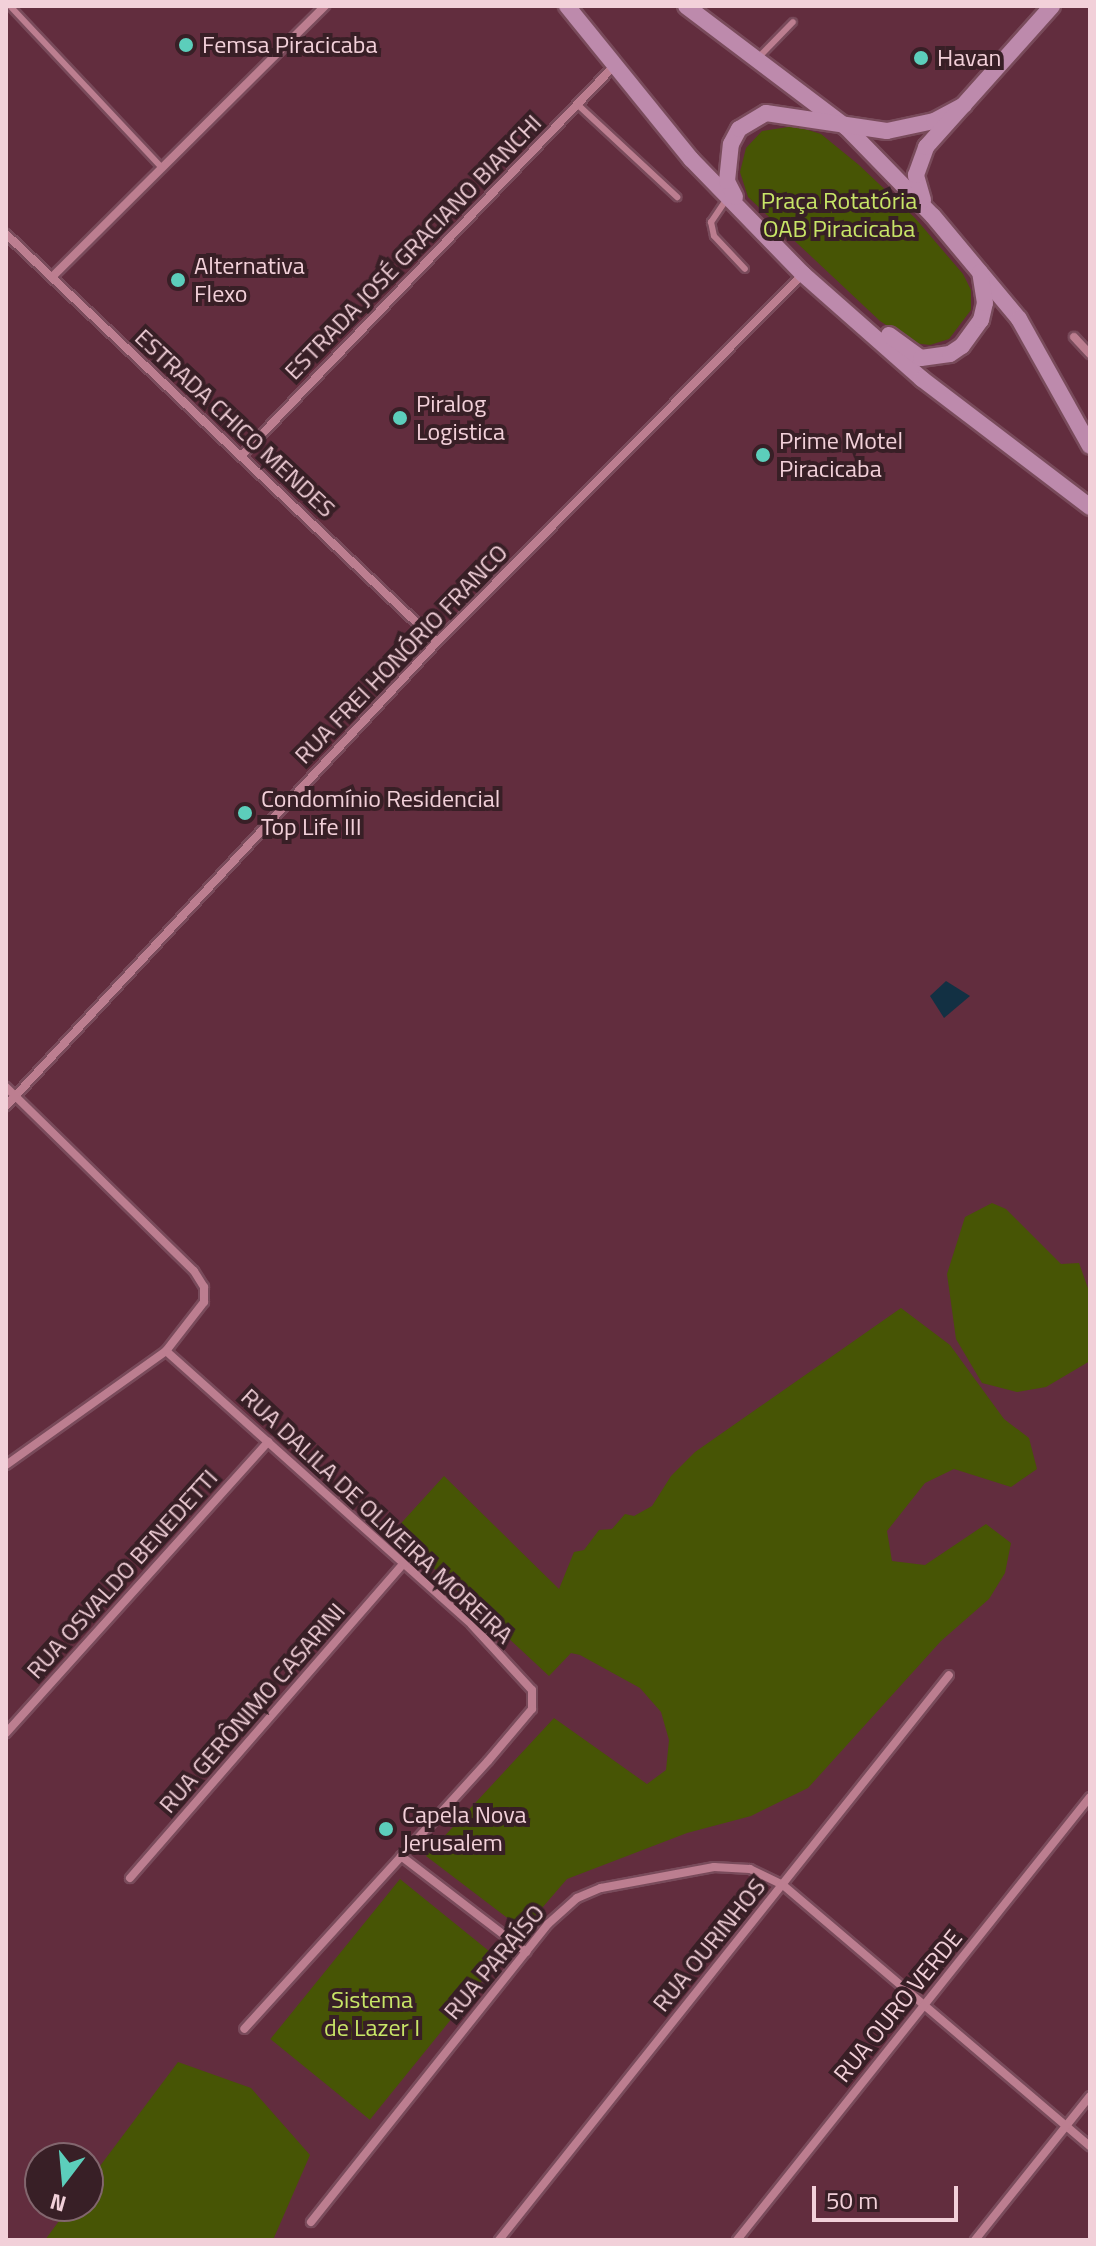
<!DOCTYPE html>
<html>
<head>
<meta charset="utf-8">
<style>
  body { margin:0 }
  #map { position:relative; width:1096px; height:2246px; overflow:hidden; background:#622d3e; font-family:"Titillium Web",sans-serif }
  div>[style] { position:absolute }
  .green>* { inset:0; background:#475505; transform-origin:0 0 }
  .water>* { inset:0; background:#123043 }
  .roads { filter:drop-shadow(2px 0 #794b5b) drop-shadow(-2px 0 #794b5b) drop-shadow(0 2px #794b5b) drop-shadow(0 -2px #794b5b) }
  .lane>* { height:6px; margin:-3px; padding:0 3px; transform-origin:3px; border-radius:3px; background:#bc7e90 }
  .street>* { height:8px; margin:-4px; padding:0 4px; transform-origin:4px; border-radius:4px; background:#bc7e90 }
  .secondary>* { height:16px; margin:-8px; padding:0 8px; transform-origin:8px; border-radius:8px; background:#bd8aac }
  .dots>* { width:22px; height:22px; translate:-50% -50%; box-sizing:border-box; border:4px solid #381f26; border-radius:50% }
  span { translate:-50% -50%; white-space:nowrap; text-align:center; line-height:1.15; -webkit-text-stroke:8px #381f26; paint-order:stroke }
  .poi-label { font-size:24px; color:#f2d0d9 }
  .left { translate:0 -50%; text-align:left }
  .park-label { font-size:24px; color:#c8e567 }
  .street-label { font-size:24px; color:#f2d0d9 }
  .frame { position:absolute; inset:0; border:8px solid #f2d0d9; pointer-events:none }
  .north { position:absolute; left:24px; top:2142px; width:80px; height:80px; box-sizing:border-box; background:#381f26; border:2px solid #82666e; border-radius:50%; rotate:196deg; font-size:22px; font-weight:700; line-height:32px; text-align:center; color:#f2d0d9 }
  .north::after { content:''; display:block; margin:auto; width:28px; height:36px; background:#5ccebb; clip-path:polygon(50% 0,100% 100%,50% 72%,0 100%) }
  .scale { position:absolute; left:812px; top:2186px; width:146px; height:36px; box-sizing:border-box; border:4px solid #f2d0d9; border-top:0; padding-left:10px; font-size:24px; line-height:28px; white-space:nowrap; color:#f2d0d9; -webkit-text-stroke:6px #381f26; paint-order:stroke }
</style>
</head>
<body>
<div id="map">
  <div class="green">
    <i style="clip-path:polygon(795px 126px,821px 134px,859px 165px,915px 218px,963px 274px,971px 290px,971px 310px,949px 339px,930px 345px,914px 343px,880px 321px,748px 197px,740px 172px,746px 148px,762px 131px)"></i>
    <i style="clip-path:polygon(992px 1203px,1006px 1209px,1061px 1264px,1079px 1263px,1090px 1294px,1090px 1361px,1046px 1387px,1017px 1392px,982px 1383px,956px 1339px,947px 1274px,965px 1217px)"></i>
    <i style="clip-path:polygon(901px 1308px,950px 1345px,1004px 1419px,1029px 1438px,1037px 1469px,1011px 1487px,954px 1469px,925px 1483px,887px 1531px,892px 1561px,925px 1565px,986px 1524px,1011px 1543px,1005px 1573px,989px 1599px,941px 1641px,808px 1788px,751px 1816px,687px 1833px,567px 1879px,523px 1930px,426px 1856px,554px 1718px,647px 1784px,666px 1770px,669px 1740px,661px 1712px,640px 1688px,580px 1655px,571px 1653px,549px 1676px,394px 1531px,444px 1476px,559px 1589px,574px 1552px,584px 1550px,599px 1530px,612px 1529px,625px 1514px,634px 1516px,652px 1506px,671px 1476px,695px 1452px)"></i>
    <i style="left:400px;top:1879px;width:128px;height:206px;rotate:39deg"></i>
    <i style="clip-path:polygon(178px 2062px,251px 2088px,310px 2155px,273px 2240px,45px 2240px,70px 2206px,88px 2206px,88px 2182px)"></i>
  </div>
  <div class="water">
    <i style="clip-path:polygon(946px 981px,970px 996px,944px 1018px,930px 996px)"></i>
  </div>
  <div class="roads">
    <div class="lane">
      <i style="left:10px;top:6px;width:222px;rotate:46.8deg"></i>
      <i style="left:758px;top:58px;width:50px;rotate:-45.8deg"></i>
      <i style="left:577px;top:104px;width:137px;rotate:42.9deg"></i>
      <i style="left:726px;top:200px;width:27px;rotate:124deg"></i>
      <i style="left:711px;top:222px;width:14px;rotate:78deg"></i>
      <i style="left:714px;top:236px;width:45px;rotate:46.8deg"></i>
    </div>
    <div class="street">
      <i style="left:6px;top:234px;width:593px;rotate:43.43deg"></i>
      <i style="left:52px;top:277px;width:385px;rotate:-44.8deg"></i>
      <i style="left:1074px;top:337px;width:23px;rotate:47deg"></i>
      <i style="left:241px;top:456px;width:540px;rotate:-46.28deg"></i>
      <i style="left:6px;top:1087px;width:263px;rotate:44.4deg"></i>
      <i style="left:194px;top:1271px;width:19px;rotate:58deg"></i>
      <i style="left:204px;top:1287px;width:15px;rotate:90deg"></i>
      <i style="left:204px;top:1302px;width:62px;rotate:127.8deg"></i>
      <i style="left:166px;top:1351px;width:196px;rotate:144.5deg"></i>
      <i style="left:6px;top:1106px;width:633px;rotate:-47.11deg"></i>
      <i style="left:437px;top:642px;width:519px;rotate:-45.16deg"></i>
      <i style="left:166px;top:1351px;width:411px;rotate:41.8deg"></i>
      <i style="left:472px;top:1625px;width:88px;rotate:47.3deg"></i>
      <i style="left:532px;top:1690px;width:19px;rotate:90deg"></i>
      <i style="left:532px;top:1709px;width:68px;rotate:130.2deg"></i>
      <i style="left:488px;top:1761px;width:362px;rotate:132.3deg"></i>
      <i style="left:6px;top:1733px;width:392px;rotate:-48deg"></i>
      <i style="left:401px;top:1856px;width:158px;rotate:37.5deg"></i>
      <i style="left:130px;top:1878px;width:416px;rotate:-49deg"></i>
      <i style="left:311px;top:2222px;width:381px;rotate:-51.5deg"></i>
      <i style="left:548px;top:1924px;width:39px;rotate:-42deg"></i>
      <i style="left:577px;top:1898px;width:26px;rotate:-23deg"></i>
      <i style="left:601px;top:1888px;width:115px;rotate:-10.5deg"></i>
      <i style="left:714px;top:1867px;width:36px;rotate:3deg"></i>
      <i style="left:750px;top:1869px;width:37px;rotate:26deg"></i>
      <i style="left:783px;top:1885px;width:403px;rotate:40.4deg"></i>
      <i style="left:499px;top:2240px;width:722px;rotate:-51.46deg"></i>
      <i style="left:737px;top:2240px;width:566px;rotate:-51.45deg"></i>
      <i style="left:975px;top:2240px;width:184px;rotate:-51.4deg"></i>
    </div>
    <div class="secondary">
      <i style="left:567px;top:6px;width:197px;rotate:51deg"></i>
      <i style="left:691px;top:159px;width:161px;rotate:45.8deg"></i>
      <i style="left:803px;top:274px;width:159px;rotate:41.4deg"></i>
      <i style="left:922px;top:379px;width:211px;rotate:37.3deg"></i>
      <i style="left:686px;top:6px;width:201px;rotate:37.1deg"></i>
      <i style="left:846px;top:127px;width:124px;rotate:45.7deg"></i>
      <i style="left:933px;top:216px;width:134px;rotate:50.1deg"></i>
      <i style="left:1019px;top:319px;width:145px;rotate:60.8deg"></i>
      <i style="left:735px;top:197px;width:18px;rotate:-117deg"></i>
      <i style="left:727px;top:181px;width:37px;rotate:-84deg"></i>
      <i style="left:731px;top:144px;width:17px;rotate:-62deg"></i>
      <i style="left:739px;top:129px;width:31px;rotate:-31deg"></i>
      <i style="left:766px;top:113px;width:122px;rotate:8.5deg"></i>
      <i style="left:887px;top:131px;width:48px;rotate:-12deg"></i>
      <i style="left:934px;top:121px;width:34px;rotate:-28deg"></i>
      <i style="left:923px;top:200px;width:26px;rotate:-106deg"></i>
      <i style="left:916px;top:175px;width:30px;rotate:-70deg"></i>
      <i style="left:926px;top:147px;width:189px;rotate:-48.2deg"></i>
      <i style="left:889px;top:335px;width:39px;rotate:36deg"></i>
      <i style="left:921px;top:358px;width:29px;rotate:-8deg"></i>
      <i style="left:950px;top:354px;width:14px;rotate:-34deg"></i>
      <i style="left:962px;top:346px;width:32px;rotate:-54deg"></i>
      <i style="left:981px;top:320px;width:17px;rotate:-77deg"></i>
      <i style="left:985px;top:303px;width:31px;rotate:-99deg"></i>
    </div>
  </div>
  <div class="dots">
    <i style="left:186px;top:45px;background:#5ccebb"></i>
    <i style="left:921px;top:58px;background:#5ccebb"></i>
    <i style="left:178px;top:280px;background:#5ccebb"></i>
    <i style="left:400px;top:418px;background:#5ccebb"></i>
    <i style="left:763px;top:455px;background:#5ccebb"></i>
    <i style="left:245px;top:813px;background:#5ccebb"></i>
    <i style="left:386px;top:1829px;background:#5ccebb"></i>
  </div>
  <div class="poi-label">
    <span class="left" style="left:202px;top:45px">Femsa Piracicaba</span>
    <span class="left" style="left:937px;top:58px">Havan</span>
    <span class="left" style="left:194px;top:280px">Alternativa<br>Flexo</span>
    <span class="left" style="left:416px;top:418px">Piralog<br>Logistica</span>
    <span class="left" style="left:779px;top:455px">Prime Motel<br>Piracicaba</span>
    <span class="left" style="left:261px;top:813px">Condomínio Residencial<br>Top Life III</span>
    <span class="left" style="left:402px;top:1829px">Capela Nova<br>Jerusalem</span>
  </div>
  <div class="park-label">
    <span style="left:839px;top:215px">Praça Rotatória<br>OAB Piracicaba</span>
    <span style="left:372px;top:2014px">Sistema<br>de Lazer I</span>
  </div>
  <div class="street-label">
    <span style="left:413px;top:247px;rotate:-46deg">ESTRADA JOSÉ GRACIANO BIANCHI</span>
    <span style="left:235px;top:423px;rotate:43deg">ESTRADA CHICO MENDES</span>
    <span style="left:401px;top:654px;rotate:-46deg">RUA FREI HONÓRIO FRANCO</span>
    <span style="left:377px;top:1516px;rotate:43deg">RUA DALILA DE OLIVEIRA MOREIRA</span>
    <span style="left:122px;top:1574px;rotate:-48deg">RUA OSVALDO BENEDETTI</span>
    <span style="left:252px;top:1708px;rotate:-49deg">RUA GERÔNIMO CASARINI</span>
    <span style="left:709px;top:1945px;rotate:-51deg">RUA OURINHOS</span>
    <span style="left:494px;top:1962px;rotate:-50deg">RUA PARAÍSO</span>
    <span style="left:898px;top:2006px;rotate:-51deg">RUA OURO VERDE</span>
  </div>
  <div class="frame"></div>
  <div class="north">N</div>
  <div class="scale">50 m</div>
</div>
</body>
</html>
